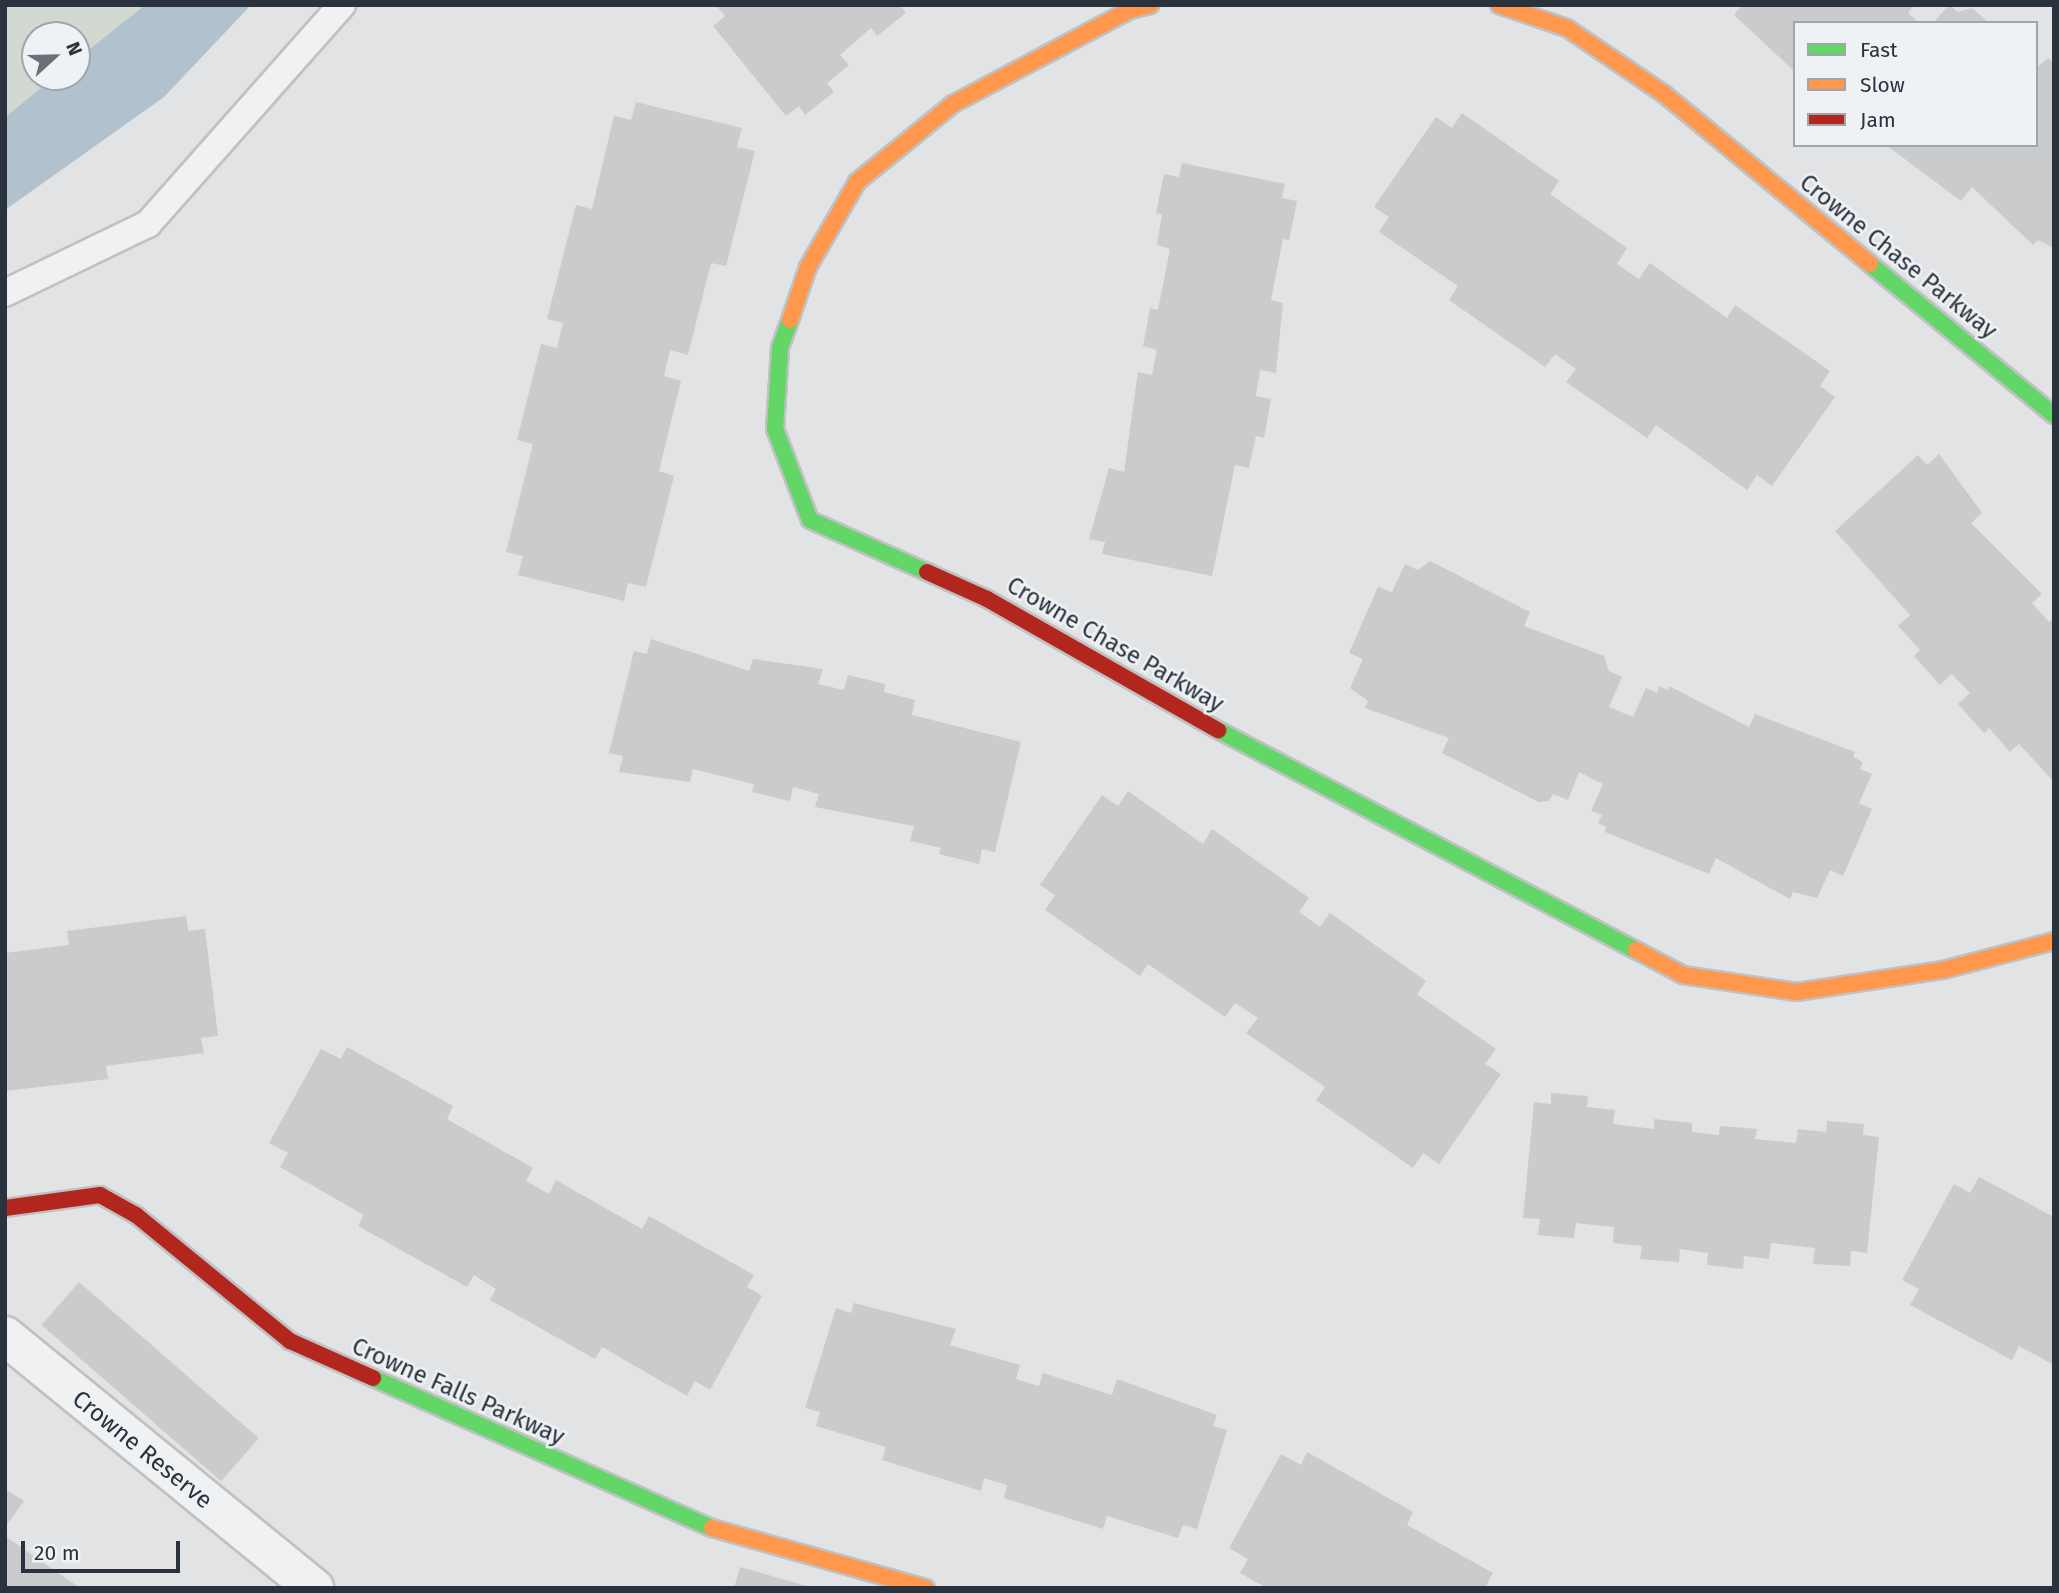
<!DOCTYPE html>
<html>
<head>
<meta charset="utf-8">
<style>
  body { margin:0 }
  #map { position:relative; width:2059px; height:1593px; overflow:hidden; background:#e1e3e5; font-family:"Fira Sans",sans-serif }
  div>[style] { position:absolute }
  .green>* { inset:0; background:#d2d9d1 }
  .water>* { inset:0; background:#b1c1ce }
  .building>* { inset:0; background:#c9cbcd; transform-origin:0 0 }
  .roads { filter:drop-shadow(2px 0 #bfc1c3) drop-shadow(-2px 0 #bfc1c3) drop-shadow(0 2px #bfc1c3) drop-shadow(0 -2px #bfc1c3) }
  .lane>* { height:26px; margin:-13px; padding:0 13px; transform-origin:13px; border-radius:13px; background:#f0f1f3 }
  .street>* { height:38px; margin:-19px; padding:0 19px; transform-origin:19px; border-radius:19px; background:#f0f1f3 }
  .fast>* { height:16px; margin:-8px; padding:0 8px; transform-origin:8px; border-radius:8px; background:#63d668 }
  .slow>* { height:16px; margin:-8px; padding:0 8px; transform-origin:8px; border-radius:8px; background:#ff974d }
  .jam>* { height:16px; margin:-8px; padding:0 8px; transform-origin:8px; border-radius:8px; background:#b3261e }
  span { translate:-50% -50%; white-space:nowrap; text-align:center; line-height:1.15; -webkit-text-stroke:5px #eff2f5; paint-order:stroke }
  .street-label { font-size:24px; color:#2a323d }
  .frame { position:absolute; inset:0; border:7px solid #2a323d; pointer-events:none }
  .legend { position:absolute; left:1793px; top:21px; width:245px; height:126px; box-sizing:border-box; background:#eff2f5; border:2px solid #a0a5ab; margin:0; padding:9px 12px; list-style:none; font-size:21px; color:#2a323d }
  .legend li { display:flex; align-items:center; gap:14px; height:35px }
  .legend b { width:35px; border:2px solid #a0a5ab }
  .north { position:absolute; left:21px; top:21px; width:70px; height:70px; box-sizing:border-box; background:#eff2f5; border:2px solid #a0a5ab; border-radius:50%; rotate:68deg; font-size:19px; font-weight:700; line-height:28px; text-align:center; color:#2a323d }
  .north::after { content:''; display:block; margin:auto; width:24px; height:32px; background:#6a7078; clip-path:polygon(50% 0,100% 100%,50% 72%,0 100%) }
  .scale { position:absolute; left:21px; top:1541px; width:159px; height:32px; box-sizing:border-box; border:4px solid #2a323d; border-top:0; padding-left:9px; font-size:21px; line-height:24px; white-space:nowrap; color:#2a323d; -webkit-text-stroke:5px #eff2f5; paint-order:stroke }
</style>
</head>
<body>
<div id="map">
  <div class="green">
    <i style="clip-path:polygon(5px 5px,145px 5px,77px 59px,77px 35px,35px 35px,35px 77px,55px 77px,5px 117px)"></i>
  </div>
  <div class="water">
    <i style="clip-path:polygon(145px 5px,251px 5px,164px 97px,5px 210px,5px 117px,55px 77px,77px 77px,77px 59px)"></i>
  </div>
  <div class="building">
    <i style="clip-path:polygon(716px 5px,900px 5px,906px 13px,877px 36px,871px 28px,840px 55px,849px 65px,827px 83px,834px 92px,805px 115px,799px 106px,786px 116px,713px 26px,725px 16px)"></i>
    <i style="clip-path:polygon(1742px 5px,1914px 5px,1908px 13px,1919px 23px,1795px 23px,1795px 72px,1734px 15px)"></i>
    <i style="clip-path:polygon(1949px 5px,1958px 12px,1972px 8px,1989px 23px,1933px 23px)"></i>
    <i style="clip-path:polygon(2048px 58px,2054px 63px,2054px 248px,2038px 240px,2033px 245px,1972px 187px,1961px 201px,1886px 145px,2036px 145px,2036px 68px)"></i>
    <i style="clip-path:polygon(636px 102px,742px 128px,737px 147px,755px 151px,726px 266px,711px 263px,688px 355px,670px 350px,664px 376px,681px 381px,659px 471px,674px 476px,646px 587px,628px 583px,624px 601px,518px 575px,523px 556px,506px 552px,533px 444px,517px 440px,541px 344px,557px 348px,563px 323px,547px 319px,576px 205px,592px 209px,614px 116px,631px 120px)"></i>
    <i style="clip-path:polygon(1462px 113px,1559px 181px,1550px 194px,1627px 248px,1617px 264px,1639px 279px,1650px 263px,1727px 318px,1735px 305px,1830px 371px,1820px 386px,1835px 397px,1772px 486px,1757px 475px,1747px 490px,1656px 425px,1647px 438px,1566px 382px,1576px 369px,1555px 354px,1545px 367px,1449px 300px,1458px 286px,1379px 232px,1389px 217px,1374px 207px,1436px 117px,1452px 128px)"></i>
    <i style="clip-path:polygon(1182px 163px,1285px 184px,1282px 198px,1297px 201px,1289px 240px,1283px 239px,1271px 300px,1283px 303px,1276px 373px,1260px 370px,1256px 396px,1271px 399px,1264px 438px,1256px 436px,1249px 468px,1235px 465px,1212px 576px,1102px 554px,1105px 542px,1089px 539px,1109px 468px,1124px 472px,1138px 372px,1152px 375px,1157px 350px,1143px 346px,1150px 308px,1158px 310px,1170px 249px,1157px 245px,1162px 214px,1156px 213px,1164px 174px,1179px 177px)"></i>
    <i style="clip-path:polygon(1939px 454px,1982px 513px,1971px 523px,2042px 594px,2032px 603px,2049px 622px,2054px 618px,2054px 782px,2019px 744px,2010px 752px,1989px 728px,1984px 733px,1958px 704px,1970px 693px,1952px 674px,1940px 685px,1914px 656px,1920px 650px,1898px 626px,1910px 615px,1835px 531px,1918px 455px,1927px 465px)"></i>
    <i style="clip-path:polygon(1430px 561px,1530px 612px,1524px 626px,1604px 656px,1609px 671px,1622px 677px,1609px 707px,1633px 717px,1646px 688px,1657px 693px,1659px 686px,1668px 690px,1669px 686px,1749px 727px,1755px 714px,1855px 752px,1853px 757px,1863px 762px,1860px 769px,1872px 774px,1859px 803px,1872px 809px,1843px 876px,1830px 870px,1817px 898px,1793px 892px,1790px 899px,1716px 858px,1709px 874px,1605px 832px,1606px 827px,1598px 823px,1602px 815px,1591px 811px,1603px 784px,1579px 772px,1568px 800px,1553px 794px,1549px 801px,1539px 802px,1442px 753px,1449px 738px,1365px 708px,1368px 701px,1350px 688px,1363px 659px,1349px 653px,1378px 587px,1392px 592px,1405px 564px,1418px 570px)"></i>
    <i style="clip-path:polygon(651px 639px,749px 671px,753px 659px,823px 669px,818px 684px,844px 690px,848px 675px,885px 684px,884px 692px,915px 700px,912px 715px,1021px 742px,995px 852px,982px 849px,979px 864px,939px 854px,941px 848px,910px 841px,914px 826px,815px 807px,819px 794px,793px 787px,790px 801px,752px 792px,754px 784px,693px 769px,690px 782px,619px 772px,623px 756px,609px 753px,634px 651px,647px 654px)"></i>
    <i style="clip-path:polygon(1128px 791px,1203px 844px,1212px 829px,1309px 898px,1299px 912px,1320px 927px,1330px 913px,1426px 981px,1417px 994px,1496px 1049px,1485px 1064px,1501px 1074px,1439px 1164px,1423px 1153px,1413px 1168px,1316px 1100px,1325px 1087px,1246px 1033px,1258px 1018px,1235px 1003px,1225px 1017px,1148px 964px,1140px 976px,1045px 910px,1055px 895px,1040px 885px,1102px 795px,1118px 806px)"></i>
    <i style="clip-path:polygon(186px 916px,188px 931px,205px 929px,218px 1036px,201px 1038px,204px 1053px,106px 1066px,108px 1079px,5px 1091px,5px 953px,69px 945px,67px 931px)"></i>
    <i style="clip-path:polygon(347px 1047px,453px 1106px,447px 1119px,533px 1168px,526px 1181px,549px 1194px,556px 1180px,642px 1229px,649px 1216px,754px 1275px,747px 1287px,762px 1296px,710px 1390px,695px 1381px,687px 1396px,602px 1347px,595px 1359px,490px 1300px,496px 1289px,474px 1275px,467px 1287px,358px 1226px,364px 1215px,280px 1167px,288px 1153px,269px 1143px,321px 1049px,341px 1059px)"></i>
    <i style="clip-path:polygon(1551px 1093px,1588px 1096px,1587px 1107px,1615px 1110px,1613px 1124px,1654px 1129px,1654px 1119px,1692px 1123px,1692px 1132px,1719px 1135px,1720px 1126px,1757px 1129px,1755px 1139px,1796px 1143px,1798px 1129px,1826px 1132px,1827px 1121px,1864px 1124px,1863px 1135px,1879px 1137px,1867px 1253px,1851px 1251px,1850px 1266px,1813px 1264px,1815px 1248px,1771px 1243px,1769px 1259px,1744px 1256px,1743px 1269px,1707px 1265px,1708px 1253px,1680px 1249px,1679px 1262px,1640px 1259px,1642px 1246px,1613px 1243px,1614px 1227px,1576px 1223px,1574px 1238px,1538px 1235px,1540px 1219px,1523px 1218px,1534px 1102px,1551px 1104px)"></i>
    <i style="clip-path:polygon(1979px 1177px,2054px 1217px,2054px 1365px,2019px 1346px,2012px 1360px,1910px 1305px,1919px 1289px,1902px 1280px,1954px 1184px,1970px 1193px)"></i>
    <i style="left:79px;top:1282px;width:238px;height:57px;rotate:41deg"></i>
    <i style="clip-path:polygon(854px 1303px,956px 1329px,950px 1345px,1020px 1365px,1016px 1379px,1039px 1386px,1043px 1373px,1112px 1395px,1117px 1379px,1217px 1415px,1213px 1426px,1227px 1430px,1197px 1529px,1183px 1525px,1178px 1538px,1107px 1516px,1103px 1529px,1004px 1498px,1007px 1485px,984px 1478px,981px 1491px,882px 1460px,886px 1447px,816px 1426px,820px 1412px,805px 1408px,836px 1308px,851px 1313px)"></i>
    <i style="clip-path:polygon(1307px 1452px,1413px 1512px,1407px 1525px,1493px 1573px,1485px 1588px,1267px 1588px,1240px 1573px,1248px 1559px,1229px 1548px,1281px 1454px,1301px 1465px)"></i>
    <i style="clip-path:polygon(5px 1489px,24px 1501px,5px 1527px)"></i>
    <i style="clip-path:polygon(5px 1536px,80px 1588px,5px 1588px)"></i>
    <i style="clip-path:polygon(740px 1567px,810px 1587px,810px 1588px,734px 1588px)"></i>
  </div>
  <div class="roads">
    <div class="lane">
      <i style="left:5px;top:293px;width:159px;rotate:-25.8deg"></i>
      <i style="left:148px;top:224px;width:293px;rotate:-48.5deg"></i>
    </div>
    <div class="street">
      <i style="left:5px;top:1336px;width:399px;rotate:39.2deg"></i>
    </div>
    <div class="fast">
      <i style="left:1870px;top:264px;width:238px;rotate:39.4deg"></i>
      <i style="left:790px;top:320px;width:30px;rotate:110deg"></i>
      <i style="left:780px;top:348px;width:81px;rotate:93.5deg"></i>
      <i style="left:775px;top:429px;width:97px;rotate:69deg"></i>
      <i style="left:810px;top:520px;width:128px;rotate:24deg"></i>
      <i style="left:1218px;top:730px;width:472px;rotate:27.8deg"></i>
      <i style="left:373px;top:1378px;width:371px;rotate:23.9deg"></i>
    </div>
    <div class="slow">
      <i style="left:1499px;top:5px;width:72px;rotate:18.7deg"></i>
      <i style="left:1567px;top:28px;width:117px;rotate:34.2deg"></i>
      <i style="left:1664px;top:94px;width:267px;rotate:39.5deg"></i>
      <i style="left:790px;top:320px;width:56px;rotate:-71.2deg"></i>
      <i style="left:808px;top:267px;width:98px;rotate:-60deg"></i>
      <i style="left:857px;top:182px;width:124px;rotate:-39.1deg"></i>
      <i style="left:953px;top:104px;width:200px;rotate:-28deg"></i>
      <i style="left:1130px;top:10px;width:21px;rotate:-14deg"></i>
      <i style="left:1636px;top:950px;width:53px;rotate:28deg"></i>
      <i style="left:1683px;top:975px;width:115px;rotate:8.5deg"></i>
      <i style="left:1797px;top:992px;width:148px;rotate:-8.6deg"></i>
      <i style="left:1943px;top:970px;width:115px;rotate:-14.6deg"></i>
      <i style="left:712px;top:1528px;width:222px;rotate:15.7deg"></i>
    </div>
    <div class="jam">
      <i style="left:927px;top:572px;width:66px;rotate:24.2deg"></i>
      <i style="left:987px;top:599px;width:266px;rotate:29.6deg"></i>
      <i style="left:5px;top:1208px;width:96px;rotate:-7.8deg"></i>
      <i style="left:100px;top:1195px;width:41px;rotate:29.1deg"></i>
      <i style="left:136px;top:1215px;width:199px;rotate:39.3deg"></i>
      <i style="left:290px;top:1341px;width:91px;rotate:24deg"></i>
    </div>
  </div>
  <div class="street-label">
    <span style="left:1898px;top:257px;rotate:39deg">Crowne Chase Parkway</span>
    <span style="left:1115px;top:645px;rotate:30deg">Crowne Chase Parkway</span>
    <span style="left:458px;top:1392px;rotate:24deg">Crowne Falls Parkway</span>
    <span style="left:142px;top:1450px;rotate:39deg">Crowne Reserve</span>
  </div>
  <div class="frame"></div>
  <ul class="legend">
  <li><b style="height:9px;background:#63d668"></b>Fast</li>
  <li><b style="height:9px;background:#ff974d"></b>Slow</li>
  <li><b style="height:9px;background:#b3261e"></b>Jam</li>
  </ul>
  <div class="north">N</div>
  <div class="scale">20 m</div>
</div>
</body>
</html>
